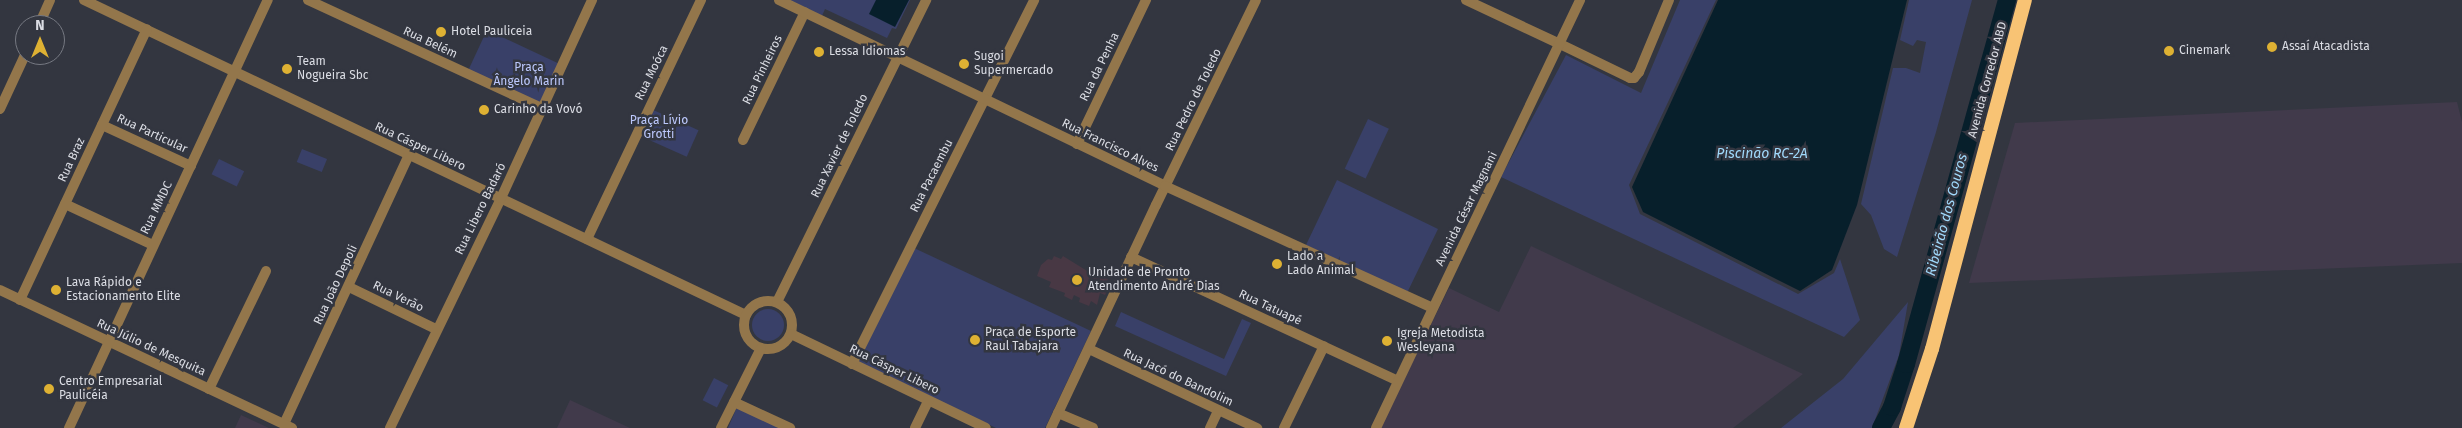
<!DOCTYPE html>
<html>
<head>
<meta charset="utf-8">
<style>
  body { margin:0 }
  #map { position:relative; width:2462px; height:428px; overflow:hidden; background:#333640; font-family:"Fira Sans",sans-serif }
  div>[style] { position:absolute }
  .industrial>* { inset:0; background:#413a4b }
  .medical>* { inset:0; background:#483844 }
  .green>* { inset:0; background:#394068; transform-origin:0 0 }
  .round { border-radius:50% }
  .water>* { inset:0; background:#071f2b }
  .river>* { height:18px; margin:-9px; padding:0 9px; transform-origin:9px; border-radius:9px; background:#071f2b }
  .minor>* { height:10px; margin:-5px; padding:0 5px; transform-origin:5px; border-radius:5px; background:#93764b }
  .minor>.ring { margin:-5px; padding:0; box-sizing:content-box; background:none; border:10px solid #93764b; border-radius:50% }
  .tertiary>* { height:10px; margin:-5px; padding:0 5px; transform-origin:5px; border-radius:5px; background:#93764b }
  .trunk>* { height:14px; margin:-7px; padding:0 7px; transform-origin:7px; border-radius:7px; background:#f8c374 }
  .dots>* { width:14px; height:14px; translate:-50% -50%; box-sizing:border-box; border:2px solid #333640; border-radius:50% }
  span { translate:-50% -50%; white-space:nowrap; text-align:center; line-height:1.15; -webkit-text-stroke:5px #333640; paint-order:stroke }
  .poi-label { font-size:12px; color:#dbdde4 }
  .left { translate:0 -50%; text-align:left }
  .street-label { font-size:12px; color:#dbdde4 }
  .park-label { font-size:12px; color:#bcc8fc }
  .water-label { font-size:14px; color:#a0d9fb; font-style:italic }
  .north { position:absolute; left:15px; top:15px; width:50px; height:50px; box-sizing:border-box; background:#333640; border:1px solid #767982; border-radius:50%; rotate:0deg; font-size:14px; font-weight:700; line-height:20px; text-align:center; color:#dbdde4 }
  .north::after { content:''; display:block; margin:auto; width:18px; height:22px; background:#deb133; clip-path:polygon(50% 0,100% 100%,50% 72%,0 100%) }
</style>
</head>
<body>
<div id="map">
  <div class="industrial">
    <i style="clip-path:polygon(2457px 102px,2462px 122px,2462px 263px,1969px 283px,2015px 123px)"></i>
    <i style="clip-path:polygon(1531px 246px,1803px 374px,1733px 428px,1380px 428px,1449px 288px,1499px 312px)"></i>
    <i style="clip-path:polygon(570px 400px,630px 428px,557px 428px)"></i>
    <i style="clip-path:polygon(241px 415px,269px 428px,235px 428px)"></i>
  </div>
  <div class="medical">
    <i style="clip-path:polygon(1054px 256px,1061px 259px,1063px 256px,1097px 277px,1099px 274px,1108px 279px,1107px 281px,1111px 283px,1105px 295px,1100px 293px,1097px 305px,1091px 301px,1089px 306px,1079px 302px,1080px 298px,1074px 295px,1072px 300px,1064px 296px,1065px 293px,1049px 287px,1051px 282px,1037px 276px,1041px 265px,1048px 259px,1052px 260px)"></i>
  </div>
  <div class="green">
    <i style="clip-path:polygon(782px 0,910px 0,896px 29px,892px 28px,887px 38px,825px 9px,821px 18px)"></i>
    <i style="clip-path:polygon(1680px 0,1716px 0,1629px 185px,1640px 214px,1798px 294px,1834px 273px,1840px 259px,1860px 320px,1844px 337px,1501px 177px,1566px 55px,1641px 93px)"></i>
    <i style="clip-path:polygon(1909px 0,1972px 0,1936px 132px,1897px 257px,1884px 249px,1871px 215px,1861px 204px,1893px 68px,1906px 68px,1920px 73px,1926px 42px,1917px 40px,1913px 46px,1900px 40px)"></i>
    <i style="left:487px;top:30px;width:79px;height:46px;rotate:25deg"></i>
    <i style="left:651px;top:109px;width:52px;height:29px;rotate:24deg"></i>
    <i style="left:1368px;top:119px;width:23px;height:55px;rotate:25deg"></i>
    <i style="left:302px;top:149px;width:27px;height:14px;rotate:22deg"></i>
    <i style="left:219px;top:159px;width:28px;height:17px;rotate:26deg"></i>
    <i style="clip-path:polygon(1337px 180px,1438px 229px,1407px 293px,1339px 261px,1340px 256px,1338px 260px,1306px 245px)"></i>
    <i style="clip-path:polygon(914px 248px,1091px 331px,1045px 428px,996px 428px,857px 361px)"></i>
    <i style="clip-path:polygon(1908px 302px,1899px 355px,1872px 428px,1781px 428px,1843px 379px)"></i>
    <i class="round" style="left:752px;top:309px;width:32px;height:32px"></i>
    <i style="clip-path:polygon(1121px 312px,1224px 359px,1242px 319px,1251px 323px,1226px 376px,1115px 326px)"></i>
    <i style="left:714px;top:378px;width:16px;height:25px;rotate:27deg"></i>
    <i style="clip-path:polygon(737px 407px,784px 428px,728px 428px)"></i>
  </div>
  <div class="water">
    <i style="clip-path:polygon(876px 0,909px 0,895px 27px,869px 14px)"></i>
    <i style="clip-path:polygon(1718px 0,1907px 0,1857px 205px,1832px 270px,1800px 291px,1643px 212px,1632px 187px)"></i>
  </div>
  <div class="river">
    <i style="left:1881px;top:428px;width:24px;rotate:-62deg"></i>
    <i style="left:1892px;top:407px;width:45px;rotate:-72deg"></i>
    <i style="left:1906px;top:364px;width:378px;rotate:-74.5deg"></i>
  </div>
  <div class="minor">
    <i style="left:84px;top:0;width:733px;rotate:25.45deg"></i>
    <i style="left:308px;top:0;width:258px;rotate:24.8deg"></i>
    <i style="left:39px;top:25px;width:27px;rotate:-66deg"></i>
    <i style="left:1560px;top:44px;width:78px;rotate:25.9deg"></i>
    <i style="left:1630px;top:78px;width:4px"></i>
    <i style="left:1634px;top:78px;width:8px;rotate:-50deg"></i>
    <i style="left:1639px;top:72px;width:78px;rotate:-67.4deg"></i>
    <i style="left:0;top:109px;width:60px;rotate:-65.2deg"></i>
    <i style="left:102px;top:125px;width:98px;rotate:24.7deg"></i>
    <i style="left:743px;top:140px;width:142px;rotate:-64.2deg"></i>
    <i style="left:1077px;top:144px;width:160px;rotate:-64.4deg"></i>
    <i style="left:65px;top:204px;width:97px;rotate:25deg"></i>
    <i style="left:587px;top:239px;width:265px;rotate:-64.5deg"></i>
    <i style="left:1131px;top:257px;width:294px;rotate:24.9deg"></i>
    <i style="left:349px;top:287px;width:97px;rotate:25.8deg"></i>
    <i style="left:20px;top:300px;width:299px;rotate:-64.9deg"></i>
    <i class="ring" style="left:744px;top:301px;width:38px;height:38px"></i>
    <i style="left:777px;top:302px;width:337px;rotate:-63.7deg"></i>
    <i style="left:791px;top:334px;width:216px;rotate:25.7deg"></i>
    <i style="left:1089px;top:349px;width:186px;rotate:25.2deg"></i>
    <i style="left:852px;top:364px;width:407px;rotate:-63.4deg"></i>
    <i style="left:209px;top:389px;width:131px;rotate:-64.2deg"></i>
    <i style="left:734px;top:402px;width:62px;rotate:24.9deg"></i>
    <i style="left:1058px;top:413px;width:38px;rotate:23deg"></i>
    <i style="left:284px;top:424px;width:297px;rotate:-65.1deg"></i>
    <i style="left:390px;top:428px;width:255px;rotate:-64.2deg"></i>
    <i style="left:501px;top:198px;width:218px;rotate:-65.3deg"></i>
    <i style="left:721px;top:428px;width:89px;rotate:-63.4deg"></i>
    <i style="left:915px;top:428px;width:30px;rotate:-64deg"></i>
    <i style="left:1051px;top:428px;width:246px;rotate:-64.8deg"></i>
    <i style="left:1156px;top:205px;width:228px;rotate:-64deg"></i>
    <i style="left:1210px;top:428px;width:19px;rotate:-65deg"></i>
    <i style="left:1284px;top:428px;width:91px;rotate:-64deg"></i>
  </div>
  <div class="tertiary">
    <i style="left:779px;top:0;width:428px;rotate:25.7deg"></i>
    <i style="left:1165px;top:186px;width:294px;rotate:24.5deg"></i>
    <i style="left:1466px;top:0;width:104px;rotate:25.1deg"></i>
    <i style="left:0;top:290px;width:323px;rotate:25.3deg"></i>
    <i style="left:69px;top:428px;width:472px;rotate:-65.1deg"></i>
    <i style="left:1376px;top:428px;width:474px;rotate:-64.5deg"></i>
  </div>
  <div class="trunk">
    <i style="left:1906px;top:428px;width:83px;rotate:-71.8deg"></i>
    <i style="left:1932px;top:349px;width:361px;rotate:-75.1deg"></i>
  </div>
  <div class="dots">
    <i style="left:441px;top:32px;background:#deb133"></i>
    <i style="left:2272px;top:47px;background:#deb133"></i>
    <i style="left:2169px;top:51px;background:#deb133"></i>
    <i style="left:819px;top:52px;background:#deb133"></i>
    <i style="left:964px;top:64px;background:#deb133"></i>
    <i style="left:287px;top:69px;background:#deb133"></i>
    <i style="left:484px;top:110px;background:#deb133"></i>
    <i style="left:1277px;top:264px;background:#deb133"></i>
    <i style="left:1077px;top:280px;background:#deb133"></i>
    <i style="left:56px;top:290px;background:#deb133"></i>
    <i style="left:975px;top:340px;background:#deb133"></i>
    <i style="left:1387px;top:341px;background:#deb133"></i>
    <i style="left:49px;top:389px;background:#deb133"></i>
  </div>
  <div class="poi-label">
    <span class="left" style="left:451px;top:32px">Hotel Pauliceia</span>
    <span class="left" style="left:2282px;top:47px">Assaí Atacadista</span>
    <span class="left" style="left:2179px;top:51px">Cinemark</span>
    <span class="left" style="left:829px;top:52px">Lessa Idiomas</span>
    <span class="left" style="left:974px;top:64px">Sugoi<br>Supermercado</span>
    <span class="left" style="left:297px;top:69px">Team<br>Nogueira Sbc</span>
    <span class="left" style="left:494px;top:110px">Carinho da Vovó</span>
    <span class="left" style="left:1287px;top:264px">Lado a<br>Lado Animal</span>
    <span class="left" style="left:1088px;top:280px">Unidade de Pronto<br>Atendimento André Dias</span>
    <span class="left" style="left:66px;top:290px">Lava Rápido e<br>Estacionamento Elite</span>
    <span class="left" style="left:985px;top:340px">Praça de Esporte<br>Raul Tabajara</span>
    <span class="left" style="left:1397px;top:341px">Igreja Metodista<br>Wesleyana</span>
    <span class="left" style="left:59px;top:389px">Centro Empresarial<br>Paulicéia</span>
  </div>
  <div class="street-label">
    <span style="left:430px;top:43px;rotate:25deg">Rua Belém</span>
    <span style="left:1100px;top:67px;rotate:-64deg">Rua da Penha</span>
    <span style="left:763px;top:70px;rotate:-64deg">Rua Pinheiros</span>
    <span style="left:652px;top:73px;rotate:-64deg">Rua Moóca</span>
    <span style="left:1988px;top:80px;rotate:-75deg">Avenida Corredor ABD</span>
    <span style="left:1194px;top:100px;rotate:-64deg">Rua Pedro de Toledo</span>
    <span style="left:152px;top:134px;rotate:25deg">Rua Particular</span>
    <span style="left:840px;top:146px;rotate:-64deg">Rua Xavier de Toledo</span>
    <span style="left:1110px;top:146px;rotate:26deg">Rua Francisco Alves</span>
    <span style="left:420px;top:147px;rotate:25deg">Rua Cásper Libero</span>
    <span style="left:72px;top:160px;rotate:-65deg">Rua Braz</span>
    <span style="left:932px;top:176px;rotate:-63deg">Rua Pacaembu</span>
    <span style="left:157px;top:208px;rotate:-64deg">Rua MMDC</span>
    <span style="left:481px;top:209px;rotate:-64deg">Rua Libero Badaró</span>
    <span style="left:1467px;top:209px;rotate:-64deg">Avenida César Magnani</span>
    <span style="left:336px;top:285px;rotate:-65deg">Rua João Depoli</span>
    <span style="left:398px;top:297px;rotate:26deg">Rua Verão</span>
    <span style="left:1270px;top:308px;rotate:25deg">Rua Tatuapé</span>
    <span style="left:151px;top:348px;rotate:25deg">Rua Júlio de Mesquita</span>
    <span style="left:894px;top:370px;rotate:26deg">Rua Cásper Libero</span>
    <span style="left:1178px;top:378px;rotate:25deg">Rua Jacó do Bandolim</span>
  </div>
  <div class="park-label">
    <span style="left:529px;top:75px">Praça<br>Ângelo Marin</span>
    <span style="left:659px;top:128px">Praça Lívio<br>Grotti</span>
  </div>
  <div class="water-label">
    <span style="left:1762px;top:154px">Piscinão RC-2A</span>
    <span style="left:1947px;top:215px;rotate:-75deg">Ribeirão dos Couros</span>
  </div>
  <div class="north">N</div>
</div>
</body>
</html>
